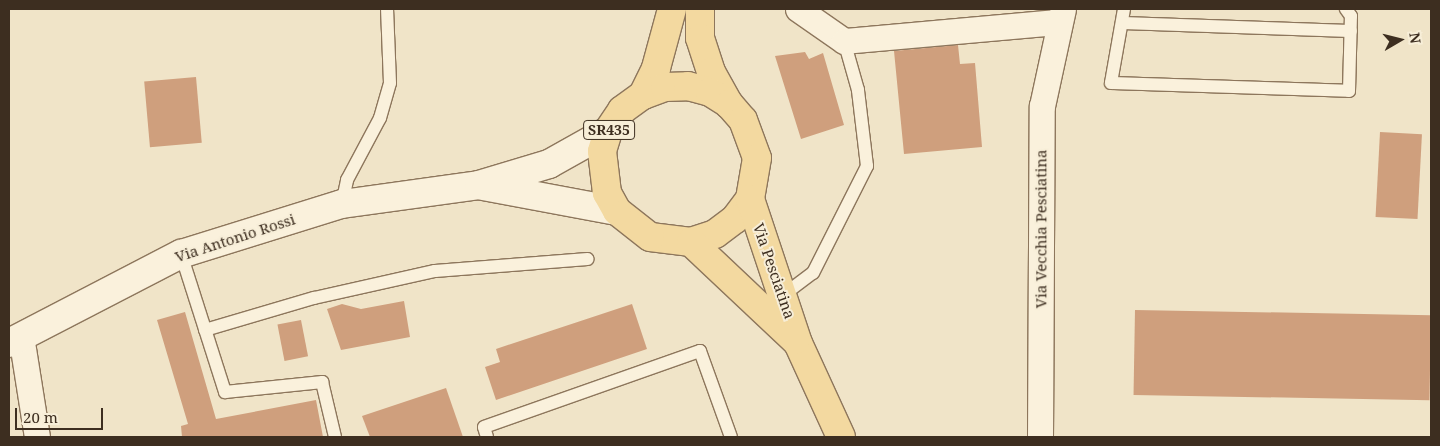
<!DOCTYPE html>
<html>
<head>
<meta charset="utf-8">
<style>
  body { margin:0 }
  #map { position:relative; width:1440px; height:446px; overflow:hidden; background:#f0e4c8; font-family:"Noto Serif",serif }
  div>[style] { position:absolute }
  .building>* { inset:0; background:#cf9f7d; transform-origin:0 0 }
  .roads { filter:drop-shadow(1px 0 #8d765c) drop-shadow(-1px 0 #8d765c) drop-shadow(0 1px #8d765c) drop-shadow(0 -1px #8d765c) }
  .service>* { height:12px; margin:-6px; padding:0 6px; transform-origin:6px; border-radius:6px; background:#faf1dc }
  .minor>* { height:25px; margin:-12.5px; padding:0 12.5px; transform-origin:12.5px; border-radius:12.5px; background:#faf1dc }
  .secondary>* { height:28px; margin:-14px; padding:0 14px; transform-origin:14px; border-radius:14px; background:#faf1dc }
  .primary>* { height:28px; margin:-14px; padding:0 14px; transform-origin:14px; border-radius:14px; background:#f3d9a0 }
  span { translate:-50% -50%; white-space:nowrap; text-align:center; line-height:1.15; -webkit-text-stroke:4px #f7eed8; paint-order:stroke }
  .shield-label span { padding:1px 4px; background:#f7eed8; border:1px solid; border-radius:4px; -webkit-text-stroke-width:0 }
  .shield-label { font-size:14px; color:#3d2e20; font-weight:700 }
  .street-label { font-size:15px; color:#3d2e20 }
  .frame { position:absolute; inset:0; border:10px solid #3d2e20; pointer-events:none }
  .north { position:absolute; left:1375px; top:15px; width:50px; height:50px; -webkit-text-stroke:4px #f7eed8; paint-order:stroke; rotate:82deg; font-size:14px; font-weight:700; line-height:20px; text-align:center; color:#3d2e20 }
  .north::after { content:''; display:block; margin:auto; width:18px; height:22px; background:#3d2e20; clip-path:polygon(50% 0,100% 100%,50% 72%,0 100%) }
  .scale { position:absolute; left:15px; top:408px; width:88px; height:22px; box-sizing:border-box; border:2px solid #3d2e20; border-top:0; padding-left:6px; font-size:15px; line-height:18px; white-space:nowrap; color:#3d2e20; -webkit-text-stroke:4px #f7eed8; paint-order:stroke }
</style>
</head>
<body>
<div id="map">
  <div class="building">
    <i style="clip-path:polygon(958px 45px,960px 64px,975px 63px,982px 147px,904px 154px,894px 51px)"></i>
    <i style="clip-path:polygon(805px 52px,809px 59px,823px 53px,844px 125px,801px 139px,775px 56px)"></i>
    <i style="left:196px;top:77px;width:66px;height:52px;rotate:85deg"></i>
    <i style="left:1380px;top:132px;width:42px;height:85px;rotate:3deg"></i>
    <i style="clip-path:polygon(404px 301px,410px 337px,341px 350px,327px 309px,342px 304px,361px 309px)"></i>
    <i style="clip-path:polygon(632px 304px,647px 349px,496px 400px,485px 367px,500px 362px,496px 349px)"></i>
    <i style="left:1135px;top:310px;width:296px;height:85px;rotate:1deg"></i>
    <i style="clip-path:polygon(185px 312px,216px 419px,316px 400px,323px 437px,182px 437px,181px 426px,188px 424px,157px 320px)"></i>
    <i style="left:301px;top:320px;width:37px;height:24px;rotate:79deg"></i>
    <i style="clip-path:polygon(446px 388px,463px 437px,370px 437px,362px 416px)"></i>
  </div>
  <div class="roads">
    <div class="service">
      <i style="left:1124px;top:9px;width:75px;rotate:100deg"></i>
      <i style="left:1111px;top:83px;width:238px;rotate:1.9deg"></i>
      <i style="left:1349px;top:91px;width:75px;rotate:-88.5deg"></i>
      <i style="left:1351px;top:16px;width:9px;rotate:-126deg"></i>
      <i style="left:1122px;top:23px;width:229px;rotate:2deg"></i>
      <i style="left:342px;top:204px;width:25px;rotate:-78deg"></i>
      <i style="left:347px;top:180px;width:70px;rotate:-62deg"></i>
      <i style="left:380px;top:118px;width:36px;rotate:-74deg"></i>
      <i style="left:390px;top:83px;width:74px;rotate:-92.3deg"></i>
      <i style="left:181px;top:254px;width:145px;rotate:72.3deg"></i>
      <i style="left:225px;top:392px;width:98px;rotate:-5.9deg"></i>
      <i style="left:322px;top:382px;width:57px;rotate:76.7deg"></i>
      <i style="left:782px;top:296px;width:39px;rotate:-37deg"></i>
      <i style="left:813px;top:273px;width:120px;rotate:-63.2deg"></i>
      <i style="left:867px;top:166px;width:77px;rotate:-96.8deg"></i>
      <i style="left:858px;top:90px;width:51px;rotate:-105.9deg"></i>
      <i style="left:205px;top:330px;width:114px;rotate:-16.4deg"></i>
      <i style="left:314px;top:298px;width:124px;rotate:-12.6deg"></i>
      <i style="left:435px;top:271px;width:153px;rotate:-4.5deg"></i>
      <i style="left:487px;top:437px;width:10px;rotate:-107deg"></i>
      <i style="left:484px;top:427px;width:229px;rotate:-19.4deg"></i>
      <i style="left:700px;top:351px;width:91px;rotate:70.2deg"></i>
    </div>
    <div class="minor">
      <i style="left:798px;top:9px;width:56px;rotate:34.8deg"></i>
      <i style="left:844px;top:41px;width:215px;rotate:-5.1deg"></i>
      <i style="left:21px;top:336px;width:102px;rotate:81deg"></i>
      <i style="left:1040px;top:437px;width:331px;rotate:-89.7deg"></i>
      <i style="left:1042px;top:106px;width:99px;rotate:-77.8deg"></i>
    </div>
    <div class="secondary">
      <i style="left:483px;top:186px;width:136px;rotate:10.6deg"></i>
      <i style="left:9px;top:343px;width:194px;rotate:-27.4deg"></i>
      <i style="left:181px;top:254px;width:169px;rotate:-17.3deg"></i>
      <i style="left:342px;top:204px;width:138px;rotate:-7.9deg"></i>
      <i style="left:479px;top:185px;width:73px;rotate:-16.7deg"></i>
      <i style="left:549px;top:164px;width:68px;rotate:-29.2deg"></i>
    </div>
    <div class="primary">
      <i style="left:700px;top:9px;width:29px;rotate:90deg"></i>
      <i style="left:700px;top:38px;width:36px;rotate:72deg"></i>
      <i style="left:711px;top:72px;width:37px;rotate:61deg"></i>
      <i style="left:643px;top:95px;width:30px;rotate:-64deg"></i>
      <i style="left:656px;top:68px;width:61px;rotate:-74.8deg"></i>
      <i style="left:750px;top:199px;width:25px;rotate:127deg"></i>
      <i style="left:735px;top:219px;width:25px;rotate:143deg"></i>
      <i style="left:715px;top:234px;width:25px;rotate:162deg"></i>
      <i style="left:691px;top:242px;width:41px;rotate:-173deg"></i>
      <i style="left:650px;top:237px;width:42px;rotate:-141.8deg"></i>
      <i style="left:617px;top:211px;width:21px;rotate:-119deg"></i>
      <i style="left:607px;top:193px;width:42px;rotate:-96.8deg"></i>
      <i style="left:602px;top:151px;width:21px;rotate:-73deg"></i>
      <i style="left:608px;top:131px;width:25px;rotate:-56deg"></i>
      <i style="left:622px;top:110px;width:26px;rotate:-36deg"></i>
      <i style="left:643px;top:95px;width:23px;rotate:-20deg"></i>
      <i style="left:665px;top:87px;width:23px;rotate:-2deg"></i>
      <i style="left:688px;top:86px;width:23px;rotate:15deg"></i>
      <i style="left:710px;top:92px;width:22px;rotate:32deg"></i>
      <i style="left:729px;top:104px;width:21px;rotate:49deg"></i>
      <i style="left:743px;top:120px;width:40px;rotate:69.8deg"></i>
      <i style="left:757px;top:158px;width:42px;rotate:99.7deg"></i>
      <i style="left:750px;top:199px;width:152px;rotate:71.6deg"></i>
      <i style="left:798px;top:343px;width:103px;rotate:65.4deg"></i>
      <i style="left:691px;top:242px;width:143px;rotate:43.3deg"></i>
    </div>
  </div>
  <div class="shield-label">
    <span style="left:609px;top:130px">SR435</span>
  </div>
  <div class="street-label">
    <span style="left:1041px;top:229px;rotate:-90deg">Via Vecchia Pesciatina</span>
    <span style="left:235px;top:238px;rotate:-18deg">Via Antonio Rossi</span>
    <span style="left:774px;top:271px;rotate:71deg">Via Pesciatina</span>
  </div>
  <div class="frame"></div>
  <div class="north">N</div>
  <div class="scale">20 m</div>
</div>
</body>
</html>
